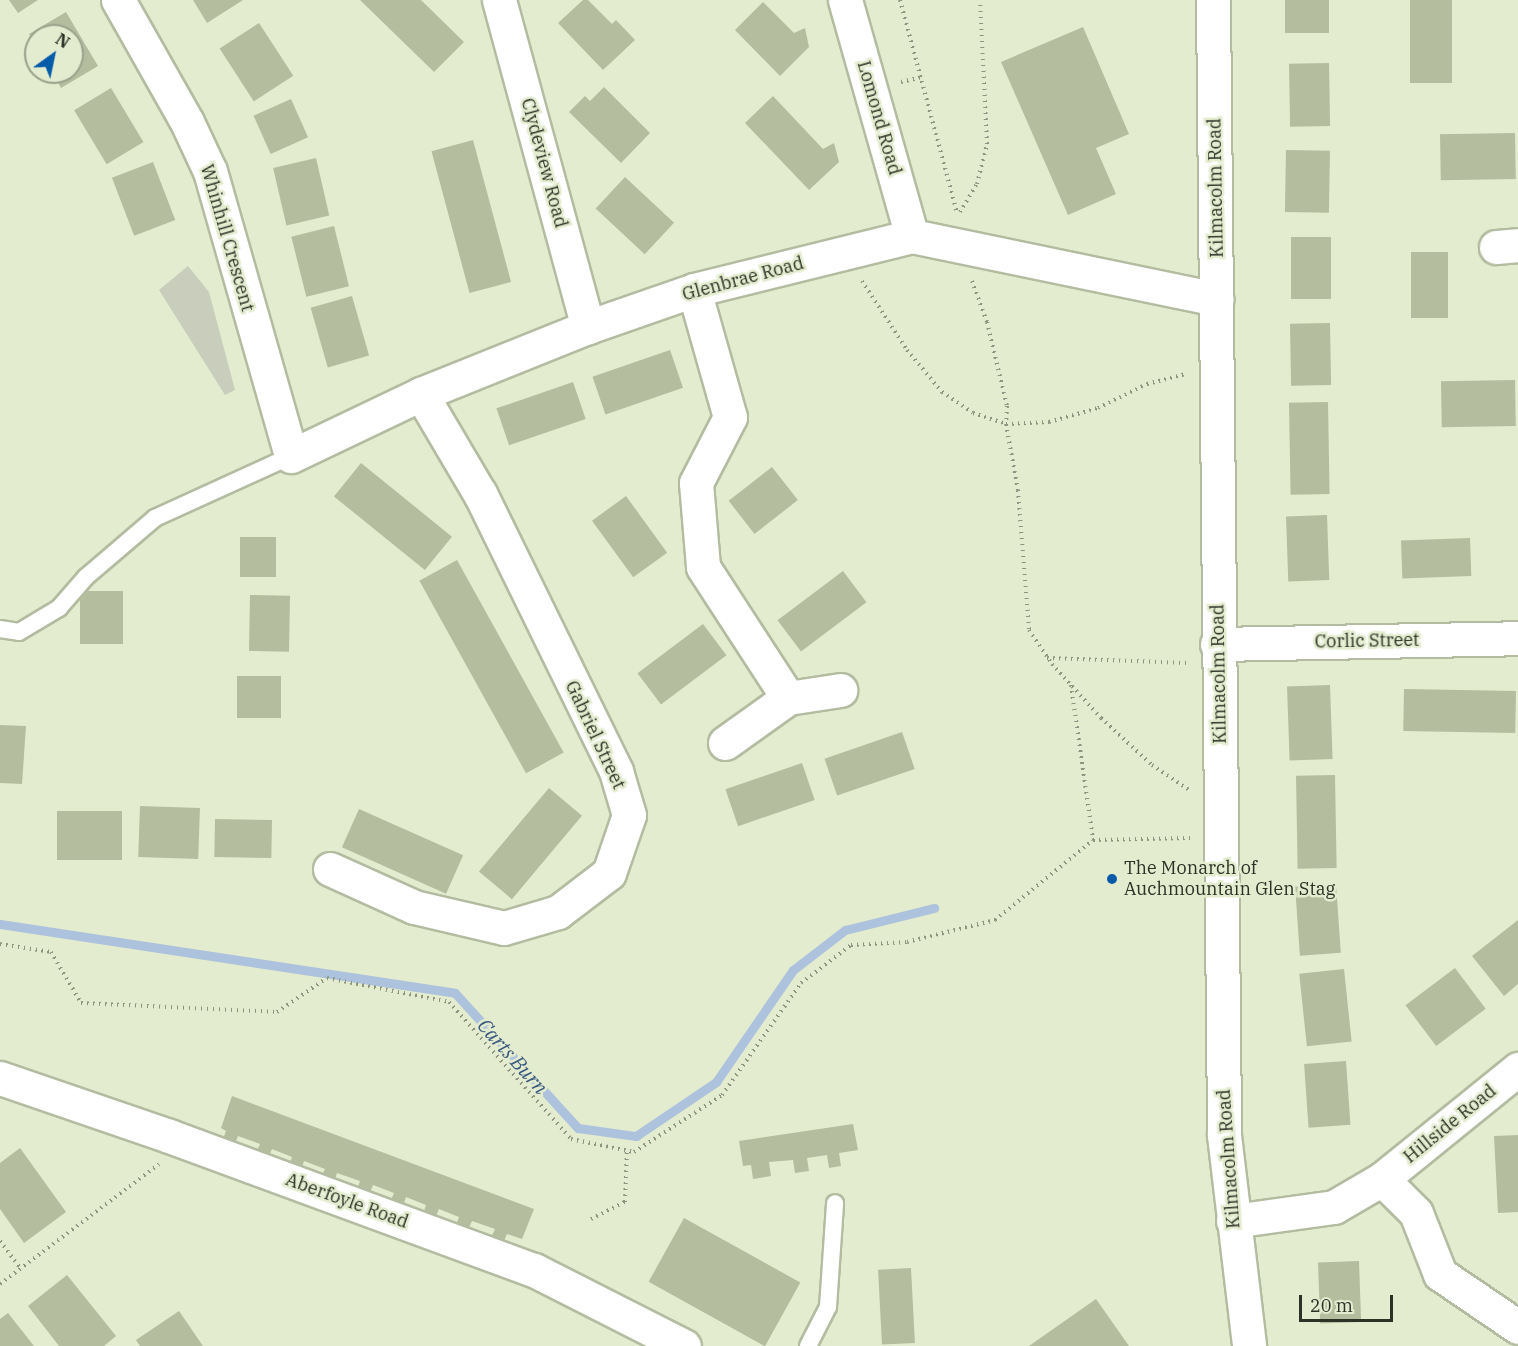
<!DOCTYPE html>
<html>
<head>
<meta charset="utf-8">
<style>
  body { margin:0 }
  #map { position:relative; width:1518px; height:1346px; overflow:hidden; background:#e3eccf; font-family:"IBM Plex Serif",serif }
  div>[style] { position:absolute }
  .green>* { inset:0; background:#c8cebb }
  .stream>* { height:9px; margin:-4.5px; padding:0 4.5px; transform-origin:4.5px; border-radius:4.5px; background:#adc2dc }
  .building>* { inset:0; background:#b4bd9e; transform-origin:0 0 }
  .path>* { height:4px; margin-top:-2px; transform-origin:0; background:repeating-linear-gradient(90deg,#8e9480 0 1.5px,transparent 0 6px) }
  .roads { filter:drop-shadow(2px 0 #b3bca0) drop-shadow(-2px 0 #b3bca0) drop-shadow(0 2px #b3bca0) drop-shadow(0 -2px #b3bca0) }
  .service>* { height:16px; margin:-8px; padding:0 8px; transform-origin:8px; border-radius:8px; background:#fff }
  .minor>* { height:33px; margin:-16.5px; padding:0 16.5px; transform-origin:16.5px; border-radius:16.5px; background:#fff }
  .secondary>* { height:33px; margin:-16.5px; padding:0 16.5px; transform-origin:16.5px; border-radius:16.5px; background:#fff }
  .dots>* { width:16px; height:16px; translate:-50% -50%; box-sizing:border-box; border:3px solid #e3eccf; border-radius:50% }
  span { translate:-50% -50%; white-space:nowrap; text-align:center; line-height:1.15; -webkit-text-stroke:5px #e3eccf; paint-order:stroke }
  .street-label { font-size:18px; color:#2d3126 }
  .poi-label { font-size:18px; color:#2d3126 }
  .left { translate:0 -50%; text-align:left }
  .water-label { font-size:20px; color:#38597f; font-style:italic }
  .north { position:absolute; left:24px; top:24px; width:60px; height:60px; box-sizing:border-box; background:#e3eccf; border:2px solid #9aa18b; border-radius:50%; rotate:33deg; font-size:16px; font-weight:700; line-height:24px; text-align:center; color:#2d3126 }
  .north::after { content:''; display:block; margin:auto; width:21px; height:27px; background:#045ba8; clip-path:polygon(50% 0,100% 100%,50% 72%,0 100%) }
  .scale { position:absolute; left:1299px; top:1295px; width:94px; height:27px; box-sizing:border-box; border:3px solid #2d3126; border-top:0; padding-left:8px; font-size:18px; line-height:21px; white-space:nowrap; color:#2d3126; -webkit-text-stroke:4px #e3eccf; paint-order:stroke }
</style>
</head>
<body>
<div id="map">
  <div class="green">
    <i style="clip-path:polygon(188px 266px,209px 292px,235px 390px,225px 395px,159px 290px)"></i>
  </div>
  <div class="stream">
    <i style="left:0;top:924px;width:460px;rotate:8.6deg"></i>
    <i style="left:455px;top:993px;width:183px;rotate:47.7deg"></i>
    <i style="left:578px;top:1128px;width:59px;rotate:7.9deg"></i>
    <i style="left:636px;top:1136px;width:97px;rotate:-34deg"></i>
    <i style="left:716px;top:1082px;width:136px;rotate:-55.5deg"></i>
    <i style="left:793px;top:970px;width:66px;rotate:-37.6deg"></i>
    <i style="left:845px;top:930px;width:92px;rotate:-13.9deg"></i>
  </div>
  <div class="building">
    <i style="clip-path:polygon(9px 0,38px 0,18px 13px)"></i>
    <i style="clip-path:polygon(193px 0,243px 0,207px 23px)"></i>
    <i style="clip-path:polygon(360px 0,421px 0,464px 42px,434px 72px)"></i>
    <i style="clip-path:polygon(583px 0,588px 0,612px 24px,616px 20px,635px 40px,603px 70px,558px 23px)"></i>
    <i style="left:1285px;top:0;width:44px;height:33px"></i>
    <i style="left:1410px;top:0;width:42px;height:83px"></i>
    <i style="clip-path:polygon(763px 2px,794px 33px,805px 28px,809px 47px,780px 76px,735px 30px)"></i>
    <i style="clip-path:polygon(66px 12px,98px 66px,61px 88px,52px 72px,72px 72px,72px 36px,36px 36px,36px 46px,29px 34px)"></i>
    <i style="left:259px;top:23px;width:63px;height:47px;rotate:57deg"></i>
    <i style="clip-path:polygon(1083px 27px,1129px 134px,1096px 148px,1116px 194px,1068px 215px,1001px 62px)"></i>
    <i style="left:1329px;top:63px;width:63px;height:40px;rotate:89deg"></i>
    <i style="clip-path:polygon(604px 87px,650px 133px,621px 163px,569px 112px,585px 96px,590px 101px)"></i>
    <i style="left:111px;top:88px;width:63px;height:43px;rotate:59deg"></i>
    <i style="clip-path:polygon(773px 96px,823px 149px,834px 143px,839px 162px,809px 190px,745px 123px)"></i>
    <i style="left:291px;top:99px;width:42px;height:41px;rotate:66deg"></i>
    <i style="left:1515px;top:133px;width:46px;height:75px;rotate:89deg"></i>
    <i style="left:473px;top:140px;width:147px;height:43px;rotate:75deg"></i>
    <i style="left:1286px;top:150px;width:44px;height:62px;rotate:1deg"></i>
    <i style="left:316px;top:158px;width:59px;height:44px;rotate:77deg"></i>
    <i style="left:153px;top:162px;width:62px;height:44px;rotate:69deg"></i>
    <i style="left:625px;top:177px;width:67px;height:43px;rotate:43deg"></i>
    <i style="left:334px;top:226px;width:62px;height:44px;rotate:76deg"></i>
    <i style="left:1291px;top:237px;width:40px;height:62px"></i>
    <i style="left:1411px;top:252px;width:37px;height:66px"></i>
    <i style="left:352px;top:296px;width:62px;height:43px;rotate:74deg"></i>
    <i style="left:1330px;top:323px;width:62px;height:40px;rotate:89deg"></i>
    <i style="left:670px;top:350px;width:40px;height:82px;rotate:71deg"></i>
    <i style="left:1515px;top:380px;width:46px;height:74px;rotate:89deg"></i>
    <i style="left:573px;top:382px;width:39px;height:81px;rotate:71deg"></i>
    <i style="left:1328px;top:402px;width:92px;height:39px;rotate:89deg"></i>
    <i style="left:361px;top:463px;width:117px;height:43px;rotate:39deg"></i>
    <i style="left:772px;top:467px;width:42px;height:55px;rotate:52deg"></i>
    <i style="left:626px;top:496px;width:70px;height:42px;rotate:54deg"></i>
    <i style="left:1327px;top:515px;width:65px;height:41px;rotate:88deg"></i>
    <i style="left:240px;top:537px;width:36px;height:40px"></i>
    <i style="left:1470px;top:538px;width:38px;height:69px;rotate:88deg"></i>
    <i style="left:457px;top:560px;width:220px;height:43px;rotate:61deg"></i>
    <i style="left:843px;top:571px;width:39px;height:82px;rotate:53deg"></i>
    <i style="left:123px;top:591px;width:53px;height:43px;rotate:90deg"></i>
    <i style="left:250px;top:595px;width:40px;height:56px;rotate:1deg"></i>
    <i style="left:703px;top:624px;width:39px;height:82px;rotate:53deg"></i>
    <i style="left:237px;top:676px;width:44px;height:42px"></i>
    <i style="left:1330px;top:685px;width:74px;height:43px;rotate:88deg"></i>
    <i style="left:1404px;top:689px;width:112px;height:42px;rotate:1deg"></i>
    <i style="clip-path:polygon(0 725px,26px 726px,22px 784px,0 783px)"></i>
    <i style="left:902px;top:732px;width:39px;height:82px;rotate:71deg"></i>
    <i style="left:802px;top:763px;width:39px;height:81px;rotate:71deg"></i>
    <i style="left:1335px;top:775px;width:93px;height:39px;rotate:89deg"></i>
    <i style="left:549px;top:788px;width:43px;height:109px;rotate:40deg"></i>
    <i style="left:140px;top:806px;width:60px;height:51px;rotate:2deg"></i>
    <i style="left:359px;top:809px;width:114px;height:42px;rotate:24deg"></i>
    <i style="left:57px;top:811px;width:65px;height:49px"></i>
    <i style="left:215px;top:819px;width:57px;height:38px;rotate:1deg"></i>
    <i style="left:1336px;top:884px;width:69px;height:41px;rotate:86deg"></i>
    <i style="clip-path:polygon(1518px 920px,1518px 984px,1504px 996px,1472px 956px)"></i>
    <i style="left:1455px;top:968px;width:51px;height:62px;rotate:53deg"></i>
    <i style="left:1344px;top:969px;width:73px;height:45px;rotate:84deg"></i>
    <i style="left:1346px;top:1061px;width:64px;height:42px;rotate:86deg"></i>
    <i style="clip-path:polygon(232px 1096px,534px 1209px,522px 1239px,507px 1234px,503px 1243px,491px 1238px,495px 1229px,472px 1221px,468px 1230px,456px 1225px,459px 1217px,439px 1209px,435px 1218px,423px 1214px,426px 1205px,406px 1197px,403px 1206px,390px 1202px,394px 1193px,373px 1185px,369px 1195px,357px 1190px,360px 1181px,337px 1173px,334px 1182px,321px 1177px,325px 1169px,304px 1161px,301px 1170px,289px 1166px,292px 1157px,272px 1149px,268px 1158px,256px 1153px,260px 1144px,238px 1136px,235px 1144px,223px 1139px,226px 1131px,221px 1128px)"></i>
    <i style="clip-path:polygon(853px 1124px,858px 1150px,839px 1153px,841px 1166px,829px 1168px,827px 1155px,807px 1158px,809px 1171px,795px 1173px,793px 1160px,769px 1162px,771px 1176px,753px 1179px,751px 1165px,743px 1166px,739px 1141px)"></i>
    <i style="clip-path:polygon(1518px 1135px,1518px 1212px,1498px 1213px,1494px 1136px)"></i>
    <i style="clip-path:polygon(20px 1148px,66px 1212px,24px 1243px,0 1209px,0 1163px)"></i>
    <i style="left:684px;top:1218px;width:133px;height:73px;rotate:29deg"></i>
    <i style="left:1359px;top:1261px;width:61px;height:41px;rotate:88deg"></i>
    <i style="left:911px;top:1268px;width:75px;height:33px;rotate:87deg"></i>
    <i style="clip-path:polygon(67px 1275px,116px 1336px,104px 1346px,59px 1346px,28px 1306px)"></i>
    <i style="clip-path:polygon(1096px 1299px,1129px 1346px,1029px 1346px)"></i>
    <i style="clip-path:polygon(179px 1311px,203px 1346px,140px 1346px,136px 1340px)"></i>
    <i style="clip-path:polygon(8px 1313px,34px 1346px,0 1346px,0 1319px)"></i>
  </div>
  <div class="path">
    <i style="left:900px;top:0;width:220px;rotate:75deg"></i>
    <i style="left:901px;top:82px;width:22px;rotate:-13deg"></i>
    <i style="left:960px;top:212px;width:33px;rotate:-59deg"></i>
    <i style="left:977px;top:184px;width:41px;rotate:-76deg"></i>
    <i style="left:987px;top:144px;width:144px;rotate:-92.8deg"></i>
    <i style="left:862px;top:281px;width:82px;rotate:56.9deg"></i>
    <i style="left:907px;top:350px;width:55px;rotate:50.2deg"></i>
    <i style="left:942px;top:392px;width:37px;rotate:34deg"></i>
    <i style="left:973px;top:413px;width:35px;rotate:18deg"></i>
    <i style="left:1006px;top:424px;width:43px;rotate:-2.7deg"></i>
    <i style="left:1049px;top:422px;width:51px;rotate:-15.9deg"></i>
    <i style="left:1098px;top:408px;width:55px;rotate:-26.1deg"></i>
    <i style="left:1147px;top:384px;width:40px;rotate:-14.4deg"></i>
    <i style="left:972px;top:281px;width:44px;rotate:69.9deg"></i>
    <i style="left:987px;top:322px;width:86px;rotate:76.6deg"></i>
    <i style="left:1007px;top:406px;width:18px;rotate:93deg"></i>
    <i style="left:1006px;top:424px;width:67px;rotate:79.7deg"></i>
    <i style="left:1018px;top:490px;width:140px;rotate:85.5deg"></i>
    <i style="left:1029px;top:630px;width:41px;rotate:55.9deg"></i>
    <i style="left:1052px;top:664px;width:73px;rotate:47.8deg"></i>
    <i style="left:1101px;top:718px;width:69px;rotate:42.7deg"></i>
    <i style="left:1152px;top:765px;width:45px;rotate:34deg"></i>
    <i style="left:1047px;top:658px;width:140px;rotate:2deg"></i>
    <i style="left:1071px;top:685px;width:157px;rotate:81.9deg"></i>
    <i style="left:1093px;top:840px;width:97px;rotate:-1.2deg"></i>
    <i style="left:0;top:944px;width:52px;rotate:8.9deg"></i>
    <i style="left:51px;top:952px;width:59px;rotate:59.5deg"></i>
    <i style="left:81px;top:1003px;width:196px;rotate:2.6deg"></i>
    <i style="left:277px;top:1012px;width:60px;rotate:-34.2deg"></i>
    <i style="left:327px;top:978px;width:124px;rotate:11.1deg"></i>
    <i style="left:449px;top:1002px;width:183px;rotate:48.3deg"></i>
    <i style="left:571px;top:1139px;width:64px;rotate:11.7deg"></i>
    <i style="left:634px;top:1152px;width:105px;rotate:-32.9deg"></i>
    <i style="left:722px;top:1095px;width:137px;rotate:-54.8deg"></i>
    <i style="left:801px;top:983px;width:63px;rotate:-37.2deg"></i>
    <i style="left:851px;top:945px;width:56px;rotate:-3.1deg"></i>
    <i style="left:907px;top:942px;width:91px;rotate:-14deg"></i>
    <i style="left:995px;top:920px;width:127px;rotate:-39.2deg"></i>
    <i style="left:591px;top:1219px;width:38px;rotate:-27deg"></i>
    <i style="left:625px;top:1202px;width:51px;rotate:-87.8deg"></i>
    <i style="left:0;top:1241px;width:35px;rotate:53deg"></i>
    <i style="left:0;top:1284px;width:199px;rotate:-37deg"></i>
  </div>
  <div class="roads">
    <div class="service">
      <i style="left:0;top:629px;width:19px;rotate:9deg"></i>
      <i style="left:19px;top:632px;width:47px;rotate:-31deg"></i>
      <i style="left:59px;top:608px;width:41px;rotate:-48.9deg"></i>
      <i style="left:86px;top:577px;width:91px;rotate:-40.5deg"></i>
      <i style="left:155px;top:518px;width:149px;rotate:-24.5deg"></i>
      <i style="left:808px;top:1346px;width:44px;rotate:-62.9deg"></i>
      <i style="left:828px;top:1307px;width:104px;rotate:-86.1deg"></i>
    </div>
    <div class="minor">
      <i style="left:118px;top:0;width:140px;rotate:60.5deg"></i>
      <i style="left:187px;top:122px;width:54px;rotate:64.9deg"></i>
      <i style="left:210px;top:171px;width:296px;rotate:74.1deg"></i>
      <i style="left:291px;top:456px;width:144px;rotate:-25.5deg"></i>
      <i style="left:421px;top:394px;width:180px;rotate:-21.9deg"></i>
      <i style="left:588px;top:327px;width:112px;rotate:-19.2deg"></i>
      <i style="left:694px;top:290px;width:225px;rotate:-13.9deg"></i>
      <i style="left:912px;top:236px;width:311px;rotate:11.7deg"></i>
      <i style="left:499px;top:0;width:339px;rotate:74.8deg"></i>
      <i style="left:845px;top:0;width:245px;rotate:74.2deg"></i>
      <i style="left:1496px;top:247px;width:22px;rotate:-5deg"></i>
      <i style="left:694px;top:290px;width:132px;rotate:74.2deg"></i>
      <i style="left:730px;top:417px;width:74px;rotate:117.3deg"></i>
      <i style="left:696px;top:483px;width:84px;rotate:85.2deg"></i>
      <i style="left:703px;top:567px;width:156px;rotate:57deg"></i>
      <i style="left:1217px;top:644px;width:301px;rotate:-1.1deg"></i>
      <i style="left:725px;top:743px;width:77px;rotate:-35.5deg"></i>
      <i style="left:788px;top:698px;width:53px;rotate:-8.7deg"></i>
      <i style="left:330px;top:869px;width:92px;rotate:24.3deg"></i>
      <i style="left:414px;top:907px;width:92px;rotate:13.1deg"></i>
      <i style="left:504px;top:928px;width:56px;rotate:-16.5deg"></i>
      <i style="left:558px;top:912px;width:64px;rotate:-37.4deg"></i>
      <i style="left:609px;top:873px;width:61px;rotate:-71deg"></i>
      <i style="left:629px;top:815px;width:46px;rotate:-106.5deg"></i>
      <i style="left:616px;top:771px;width:309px;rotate:-116.1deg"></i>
      <i style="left:480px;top:494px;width:116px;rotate:-120.5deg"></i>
      <i style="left:0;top:1078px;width:179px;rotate:18.9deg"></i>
      <i style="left:169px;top:1136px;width:389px;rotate:20.2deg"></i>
      <i style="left:534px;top:1270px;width:168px;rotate:26.9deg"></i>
      <i style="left:1382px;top:1179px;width:175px;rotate:-39deg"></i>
      <i style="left:1233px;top:1221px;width:102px;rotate:-7.9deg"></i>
      <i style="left:1334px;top:1207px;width:56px;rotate:-30.3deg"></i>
      <i style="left:1382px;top:1179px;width:48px;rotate:45deg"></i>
      <i style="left:1416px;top:1213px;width:66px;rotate:68.5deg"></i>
      <i style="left:1440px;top:1274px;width:94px;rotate:34.2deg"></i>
    </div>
    <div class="secondary">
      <i style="left:1213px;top:0;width:1135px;rotate:89.44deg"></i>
      <i style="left:1224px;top:1135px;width:212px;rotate:83.2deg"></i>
    </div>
  </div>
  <div class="dots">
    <i style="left:1112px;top:879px;background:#045ba8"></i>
  </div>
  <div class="street-label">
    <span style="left:879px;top:118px;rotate:74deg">Lomond Road</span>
    <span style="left:544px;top:163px;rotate:75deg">Clydeview Road</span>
    <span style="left:1216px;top:188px;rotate:-91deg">Kilmacolm Road</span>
    <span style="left:227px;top:238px;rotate:74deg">Whinhill Crescent</span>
    <span style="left:743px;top:279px;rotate:-15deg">Glenbrae Road</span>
    <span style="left:1367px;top:641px;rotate:-1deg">Corlic Street</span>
    <span style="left:1219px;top:674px;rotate:-91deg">Kilmacolm Road</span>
    <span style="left:595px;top:735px;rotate:65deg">Gabriel Street</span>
    <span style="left:1450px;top:1124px;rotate:-39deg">Hillside Road</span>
    <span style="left:1229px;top:1159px;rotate:-94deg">Kilmacolm Road</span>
    <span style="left:347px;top:1201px;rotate:20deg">Aberfoyle Road</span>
  </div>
  <div class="poi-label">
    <span class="left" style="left:1124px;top:879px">The Monarch of<br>Auchmountain Glen Stag</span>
  </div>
  <div class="water-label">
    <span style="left:513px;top:1056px;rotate:48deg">Carts Burn</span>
  </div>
  <div class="north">N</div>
  <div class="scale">20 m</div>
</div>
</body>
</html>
